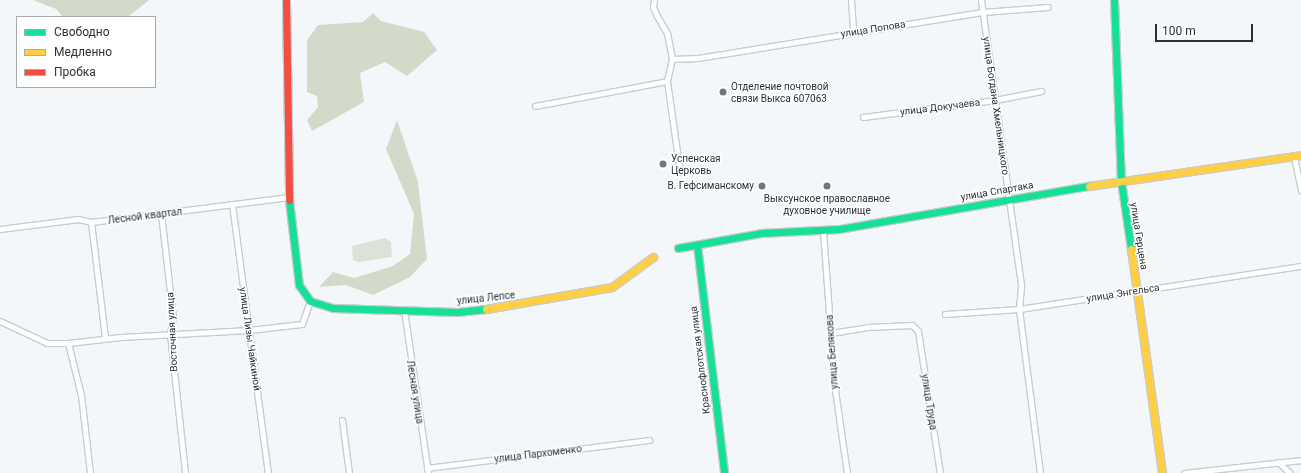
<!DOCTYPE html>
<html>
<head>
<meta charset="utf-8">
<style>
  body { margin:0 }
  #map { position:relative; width:1301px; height:473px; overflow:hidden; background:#f4f7fa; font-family:Roboto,sans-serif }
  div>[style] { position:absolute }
  .green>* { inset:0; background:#dbe2d7 }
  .forest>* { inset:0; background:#d2dbca }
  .roads { filter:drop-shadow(1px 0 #c7ccd0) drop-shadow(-1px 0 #c7ccd0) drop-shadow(0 1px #c7ccd0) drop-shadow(0 -1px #c7ccd0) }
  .street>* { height:5px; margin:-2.5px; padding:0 2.5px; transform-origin:2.5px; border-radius:2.5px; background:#fdfefe }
  .fast>* { height:7px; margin:-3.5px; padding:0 3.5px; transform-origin:3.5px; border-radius:3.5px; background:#16e098 }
  .slow>* { height:7px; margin:-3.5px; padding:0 3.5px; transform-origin:3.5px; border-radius:3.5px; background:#ffcf43 }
  .jam>* { height:7px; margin:-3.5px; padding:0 3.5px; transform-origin:3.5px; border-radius:3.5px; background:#f24e42 }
  .dots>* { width:11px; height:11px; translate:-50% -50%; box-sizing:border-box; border:2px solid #fff; border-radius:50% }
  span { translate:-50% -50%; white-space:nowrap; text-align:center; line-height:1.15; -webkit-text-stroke:3px #fff; paint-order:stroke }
  .street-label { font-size:10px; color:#293037 }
  .poi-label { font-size:10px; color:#293037 }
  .left { translate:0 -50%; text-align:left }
  .right { translate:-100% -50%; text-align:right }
  .legend { position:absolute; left:16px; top:16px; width:140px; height:72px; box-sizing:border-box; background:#fff; border:1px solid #a9acaf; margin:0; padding:5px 7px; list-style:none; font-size:12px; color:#293037 }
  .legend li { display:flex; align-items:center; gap:8px; height:20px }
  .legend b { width:20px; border:1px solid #a9acaf }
  .scale { position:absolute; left:1155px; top:24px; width:98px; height:18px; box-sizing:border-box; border:2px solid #293037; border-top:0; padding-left:5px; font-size:12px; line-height:14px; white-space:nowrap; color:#293037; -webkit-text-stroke:3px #fff; paint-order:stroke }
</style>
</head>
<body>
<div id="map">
  <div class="green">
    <i style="clip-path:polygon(385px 238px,391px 242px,392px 257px,359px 262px,353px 260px,352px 246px)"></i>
  </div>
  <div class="forest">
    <i style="clip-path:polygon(33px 0,149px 0,128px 17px,63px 17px,56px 9px)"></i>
    <i style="clip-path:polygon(373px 13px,381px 21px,424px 32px,437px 50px,407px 76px,385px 62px,360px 73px,364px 102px,312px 131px,307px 120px,318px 107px,317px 96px,307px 92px,307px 40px,318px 25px,363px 22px)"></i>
    <i style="clip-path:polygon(397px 120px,418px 182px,427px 259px,410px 277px,373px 295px,346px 285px,319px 287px,333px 272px,354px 278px,393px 266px,410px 254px,414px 214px,386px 149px)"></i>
  </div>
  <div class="roads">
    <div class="street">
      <i style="left:654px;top:0;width:7px;rotate:98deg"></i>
      <i style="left:653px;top:7px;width:10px;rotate:66deg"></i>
      <i style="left:657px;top:16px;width:20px;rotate:60deg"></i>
      <i style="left:667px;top:33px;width:26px;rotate:79deg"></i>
      <i style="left:672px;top:59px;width:26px;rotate:-2deg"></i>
      <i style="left:698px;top:58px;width:289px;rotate:-9.2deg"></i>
      <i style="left:983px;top:12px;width:65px;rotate:-4.4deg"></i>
      <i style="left:851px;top:0;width:32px;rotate:86deg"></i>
      <i style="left:981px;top:0;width:289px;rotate:82deg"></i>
      <i style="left:1021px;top:286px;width:23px;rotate:95deg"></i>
      <i style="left:1019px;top:309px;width:165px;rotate:82.7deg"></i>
      <i style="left:672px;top:59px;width:23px;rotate:103deg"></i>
      <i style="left:667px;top:81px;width:92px;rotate:81.9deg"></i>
      <i style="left:535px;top:106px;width:134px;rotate:-10.7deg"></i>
      <i style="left:863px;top:117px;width:133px;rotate:-7.3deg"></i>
      <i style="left:995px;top:100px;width:47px;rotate:-11.1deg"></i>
      <i style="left:1294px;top:157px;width:34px;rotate:78deg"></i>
      <i style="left:232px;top:204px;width:271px;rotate:82.4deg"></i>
      <i style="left:161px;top:214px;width:105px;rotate:83.4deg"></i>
      <i style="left:173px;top:318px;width:16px;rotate:101deg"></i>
      <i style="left:170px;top:334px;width:140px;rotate:83.8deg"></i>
      <i style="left:91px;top:222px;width:117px;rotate:83.1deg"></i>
      <i style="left:0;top:229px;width:79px;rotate:-7.3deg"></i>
      <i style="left:78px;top:219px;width:13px;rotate:13deg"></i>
      <i style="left:91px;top:222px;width:200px;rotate:-7.2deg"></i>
      <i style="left:823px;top:230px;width:153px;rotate:85.9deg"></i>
      <i style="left:834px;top:383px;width:91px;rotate:81.8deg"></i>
      <i style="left:404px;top:310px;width:165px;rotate:81.6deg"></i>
      <i style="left:945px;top:314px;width:74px;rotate:-3.9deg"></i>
      <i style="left:1019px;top:309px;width:285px;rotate:-8.7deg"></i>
      <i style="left:0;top:321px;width:52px;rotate:25.1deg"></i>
      <i style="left:47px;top:343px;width:21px"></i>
      <i style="left:68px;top:343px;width:53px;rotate:-6.5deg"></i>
      <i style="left:121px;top:337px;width:128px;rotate:-3.1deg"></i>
      <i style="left:249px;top:330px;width:53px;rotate:-6.5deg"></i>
      <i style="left:302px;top:324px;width:24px;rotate:-71deg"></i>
      <i style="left:831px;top:333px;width:36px;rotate:-9deg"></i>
      <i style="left:867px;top:327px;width:45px;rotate:-2.5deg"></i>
      <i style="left:912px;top:325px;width:8px;rotate:45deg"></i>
      <i style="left:918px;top:331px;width:144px;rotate:81.2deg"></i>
      <i style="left:68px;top:343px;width:54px;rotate:76deg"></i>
      <i style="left:81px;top:395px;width:79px;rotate:83.4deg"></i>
      <i style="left:342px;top:420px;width:53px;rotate:82.5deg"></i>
      <i style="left:1278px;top:462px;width:16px;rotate:43deg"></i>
      <i style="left:427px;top:468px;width:224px;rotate:-7.2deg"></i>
      <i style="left:1184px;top:473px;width:118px;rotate:-6.3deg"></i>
    </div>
    <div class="fast">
      <i style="left:1114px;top:0;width:181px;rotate:87.8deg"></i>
      <i style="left:1121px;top:181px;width:69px;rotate:81.6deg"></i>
      <i style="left:289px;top:200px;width:86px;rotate:83.3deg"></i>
      <i style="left:299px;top:285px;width:19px;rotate:55deg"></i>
      <i style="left:310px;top:301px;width:24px;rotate:17deg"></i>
      <i style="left:333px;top:308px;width:124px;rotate:1.8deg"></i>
      <i style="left:457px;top:312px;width:29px;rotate:-6deg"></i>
      <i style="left:697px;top:245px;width:230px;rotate:83.2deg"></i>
      <i style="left:678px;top:248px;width:84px;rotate:-10.2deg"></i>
      <i style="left:761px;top:233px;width:78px;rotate:-2.9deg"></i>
      <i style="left:839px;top:229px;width:254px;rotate:-9.8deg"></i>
    </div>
    <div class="slow">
      <i style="left:1089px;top:186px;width:214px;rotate:-8.3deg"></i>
      <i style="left:1131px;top:249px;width:226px;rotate:82.1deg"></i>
      <i style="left:486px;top:309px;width:128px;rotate:-9.9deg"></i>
      <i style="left:612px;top:287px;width:51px;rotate:-36.2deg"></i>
    </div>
    <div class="jam">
      <i style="left:286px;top:0;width:200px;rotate:89.1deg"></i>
    </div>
  </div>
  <div class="dots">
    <i style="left:723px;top:92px;background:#70767b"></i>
    <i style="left:663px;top:164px;background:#70767b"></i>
    <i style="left:762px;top:186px;background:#70767b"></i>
    <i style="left:827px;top:186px;background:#70767b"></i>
  </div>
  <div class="street-label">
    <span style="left:873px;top:29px;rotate:-9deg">улица Попова</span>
    <span style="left:996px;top:106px;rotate:82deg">улица Богдана Хмельницкого</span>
    <span style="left:940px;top:107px;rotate:-7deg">улица Докучаева</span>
    <span style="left:997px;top:191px;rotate:-10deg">улица Спартака</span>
    <span style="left:145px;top:216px;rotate:-7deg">Лесной квартал</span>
    <span style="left:1139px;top:236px;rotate:81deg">улица Герцена</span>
    <span style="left:1123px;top:293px;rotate:-9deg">улица Энгельса</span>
    <span style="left:486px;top:298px;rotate:-6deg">улица Лепсе</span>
    <span style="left:172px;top:332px;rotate:-93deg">Восточная улица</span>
    <span style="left:250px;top:339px;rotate:82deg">улица Лизы Чайкиной</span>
    <span style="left:832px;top:352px;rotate:-94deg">улица Белякова</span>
    <span style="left:700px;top:360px;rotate:-97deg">Краснофлотская улица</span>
    <span style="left:415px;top:392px;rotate:81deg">Лесная улица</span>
    <span style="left:929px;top:402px;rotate:81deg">улица Труда</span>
    <span style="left:538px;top:454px;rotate:-7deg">улица Пархоменко</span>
  </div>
  <div class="poi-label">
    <span class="left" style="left:731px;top:92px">Отделение почтовой<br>связи Выкса 607063</span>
    <span class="left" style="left:671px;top:164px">Успенская<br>Церковь</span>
    <span class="right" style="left:754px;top:186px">В. Гефсиманскому</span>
    <span style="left:827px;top:204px">Выксунское православное<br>духовное училище</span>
  </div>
  <ul class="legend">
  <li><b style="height:5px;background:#16e098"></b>Свободно</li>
  <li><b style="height:5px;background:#ffcf43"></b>Медленно</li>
  <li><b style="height:5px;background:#f24e42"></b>Пробка</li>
  </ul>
  <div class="scale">100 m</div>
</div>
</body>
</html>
